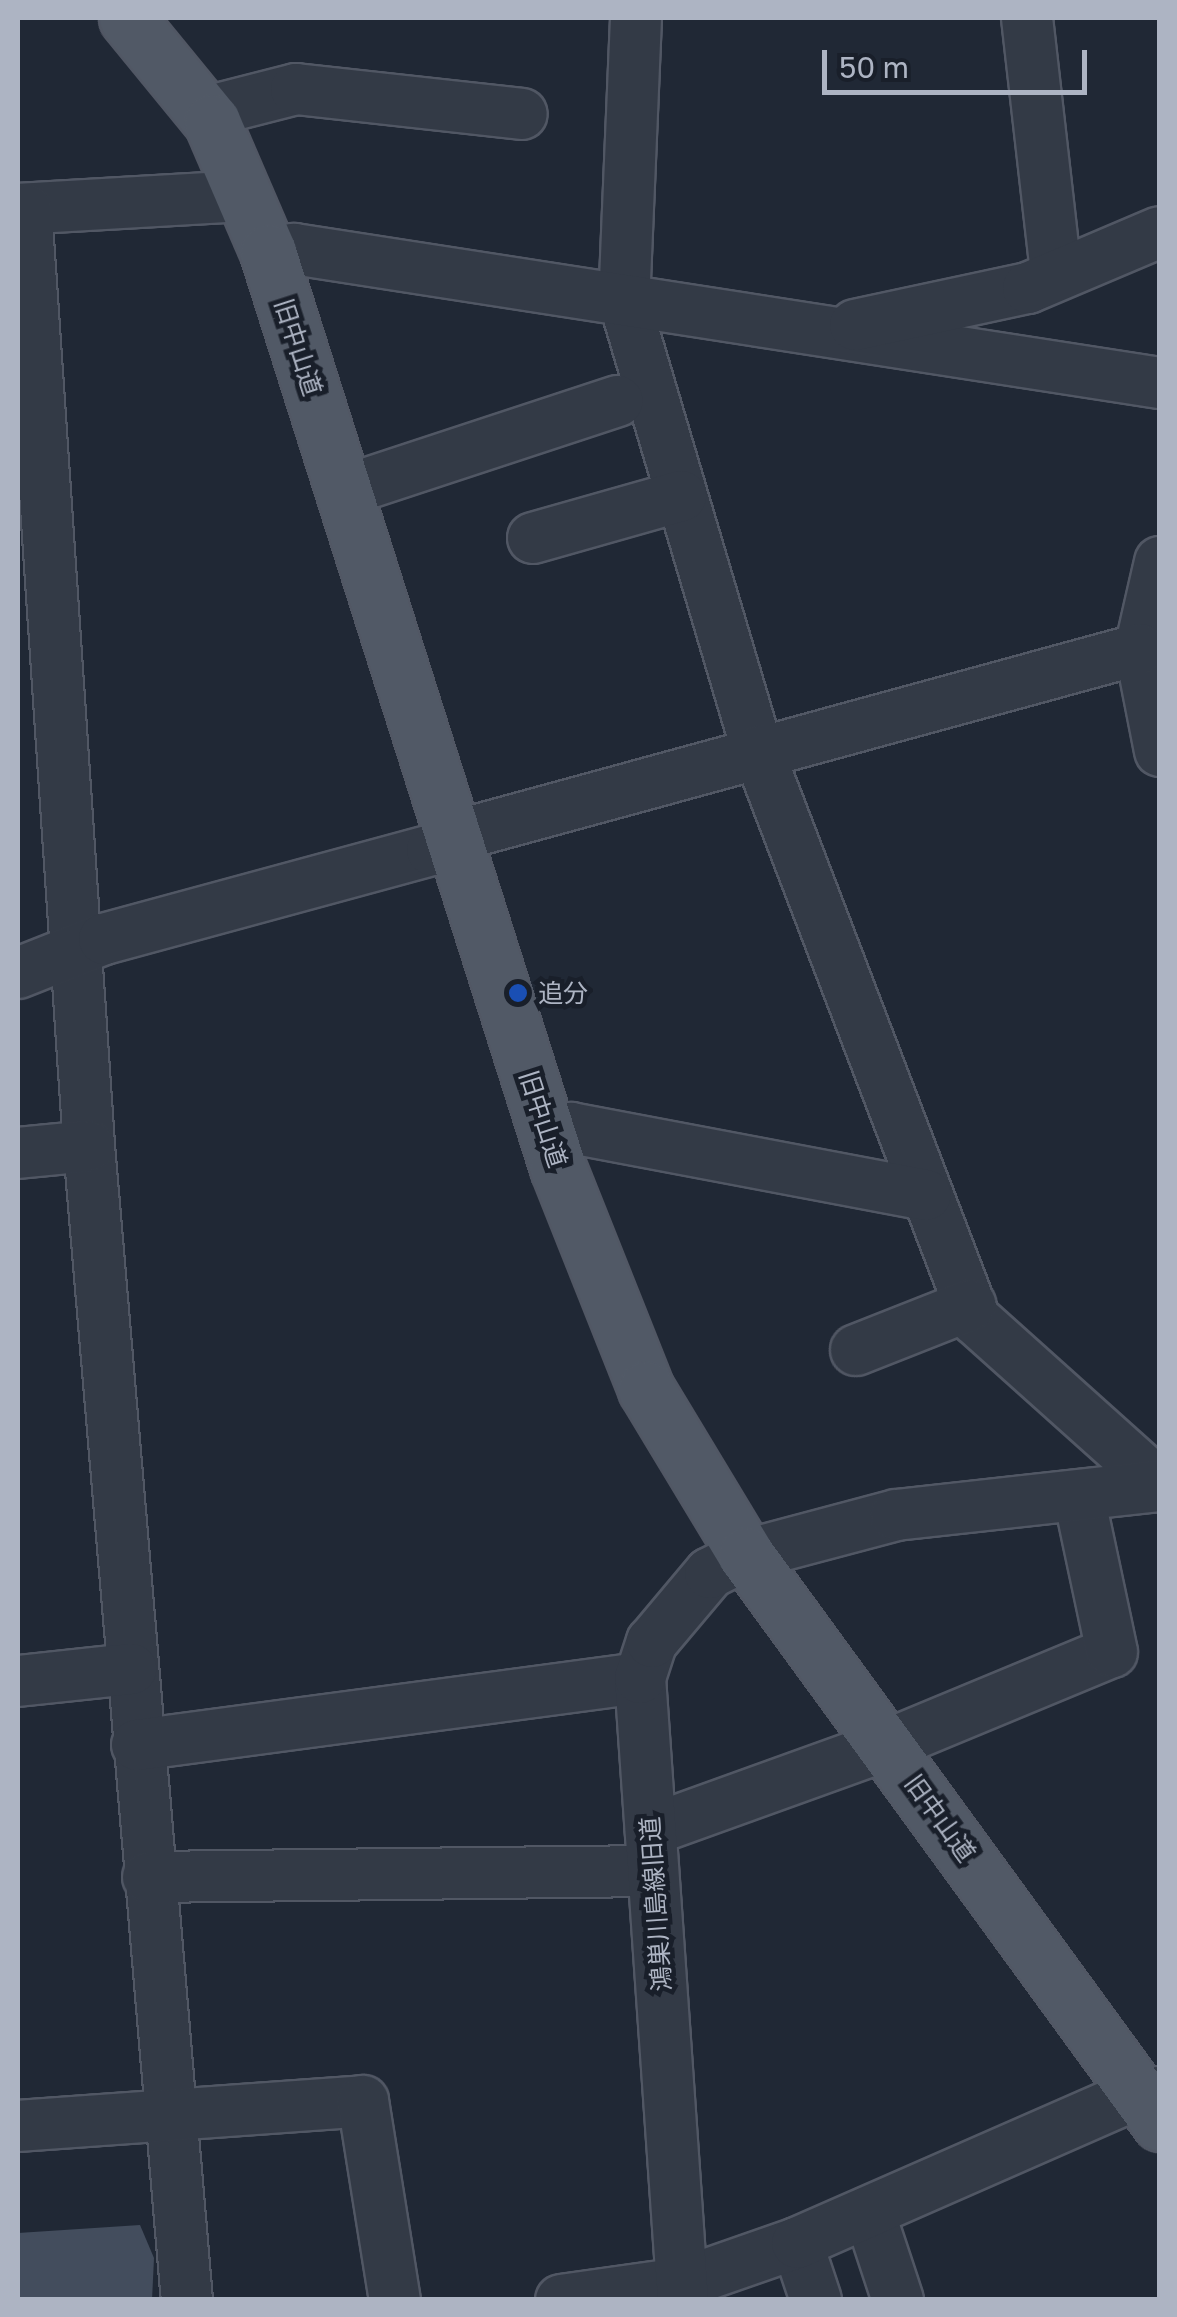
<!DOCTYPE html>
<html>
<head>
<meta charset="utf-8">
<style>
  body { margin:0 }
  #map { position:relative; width:1177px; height:2317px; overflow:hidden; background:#202835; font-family:"Golos Text","Noto Sans JP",sans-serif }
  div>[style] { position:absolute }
  .building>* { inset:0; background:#434d5d }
  .roads { filter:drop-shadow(2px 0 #515764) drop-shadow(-2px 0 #515764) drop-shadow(0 2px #515764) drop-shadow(0 -2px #515764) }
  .minor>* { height:50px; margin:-25px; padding:0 25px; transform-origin:25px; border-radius:25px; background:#333a46 }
  .major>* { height:55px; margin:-27.5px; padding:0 27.5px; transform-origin:27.5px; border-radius:27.5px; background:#515966 }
  .dots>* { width:28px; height:28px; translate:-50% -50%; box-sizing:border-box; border:5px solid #191f2a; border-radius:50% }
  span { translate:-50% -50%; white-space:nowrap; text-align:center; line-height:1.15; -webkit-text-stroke:9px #191f2a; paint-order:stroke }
  .street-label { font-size:25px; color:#adb4c3 }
  .poi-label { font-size:25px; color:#adb4c3 }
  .left { translate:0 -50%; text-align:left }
  .frame { position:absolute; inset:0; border:20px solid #adb4c3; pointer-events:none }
  .scale { position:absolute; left:822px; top:50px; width:265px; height:45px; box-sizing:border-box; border:5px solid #adb4c3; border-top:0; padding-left:12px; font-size:30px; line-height:35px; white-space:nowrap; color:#adb4c3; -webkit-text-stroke:8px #191f2a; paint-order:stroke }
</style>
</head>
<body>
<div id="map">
  <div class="building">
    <i style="clip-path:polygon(140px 2225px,154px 2258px,152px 2300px,18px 2300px,18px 2233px)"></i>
  </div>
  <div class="roads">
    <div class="minor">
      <i style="left:636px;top:18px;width:282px;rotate:92.4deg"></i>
      <i style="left:624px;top:300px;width:470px;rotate:73.5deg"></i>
      <i style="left:758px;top:751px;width:608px;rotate:69.09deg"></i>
      <i style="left:975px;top:1319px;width:249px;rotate:41.9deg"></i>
      <i style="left:1027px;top:18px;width:256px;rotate:83.5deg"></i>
      <i style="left:206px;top:112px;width:93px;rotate:-14.3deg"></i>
      <i style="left:296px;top:89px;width:227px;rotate:6.3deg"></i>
      <i style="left:18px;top:209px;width:226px;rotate:-3.3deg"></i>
      <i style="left:26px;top:209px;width:939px;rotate:86.15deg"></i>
      <i style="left:89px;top:1146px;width:1158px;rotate:85.15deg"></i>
      <i style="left:268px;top:252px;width:26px;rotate:-7deg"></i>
      <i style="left:294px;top:249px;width:876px;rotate:8.8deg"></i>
      <i style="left:855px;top:325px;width:177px;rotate:-12.1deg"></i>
      <i style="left:1028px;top:288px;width:143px;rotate:-23deg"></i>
      <i style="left:344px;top:491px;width:288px;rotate:-18.2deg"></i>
      <i style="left:533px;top:538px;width:154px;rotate:-15.8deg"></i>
      <i style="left:1160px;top:562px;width:89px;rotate:102.9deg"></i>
      <i style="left:1140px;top:649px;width:104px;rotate:78.9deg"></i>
      <i style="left:18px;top:973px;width:92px;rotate:-21.6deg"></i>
      <i style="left:104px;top:939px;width:340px;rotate:-15.2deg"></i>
      <i style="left:432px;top:850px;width:46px;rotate:-24.3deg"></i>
      <i style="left:474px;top:831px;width:690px;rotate:-15.28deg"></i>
      <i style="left:546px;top:1130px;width:25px;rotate:-5deg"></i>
      <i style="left:571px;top:1128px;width:361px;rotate:10.7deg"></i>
      <i style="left:18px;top:1153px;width:71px;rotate:-5.6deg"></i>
      <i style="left:856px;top:1350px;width:123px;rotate:-21.5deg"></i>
      <i style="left:18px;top:1681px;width:114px;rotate:-6.1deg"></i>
      <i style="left:137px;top:1745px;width:507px;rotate:-7.59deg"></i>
      <i style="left:651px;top:1830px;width:251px;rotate:-19.8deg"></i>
      <i style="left:887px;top:1745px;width:243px;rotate:-22.5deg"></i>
      <i style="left:1112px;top:1652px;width:158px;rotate:-102deg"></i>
      <i style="left:148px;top:1877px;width:505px;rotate:-0.68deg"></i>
      <i style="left:18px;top:2126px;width:346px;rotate:-4.1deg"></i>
      <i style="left:363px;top:2101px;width:202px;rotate:80.9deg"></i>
      <i style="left:869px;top:2212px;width:93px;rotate:71.8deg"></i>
      <i style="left:797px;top:2243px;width:60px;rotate:71.6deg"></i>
      <i style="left:561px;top:2300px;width:122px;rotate:-8deg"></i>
      <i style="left:682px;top:2283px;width:122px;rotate:-19.2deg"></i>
      <i style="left:797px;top:2243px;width:373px;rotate:-23.7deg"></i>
      <i style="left:1139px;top:2093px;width:21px;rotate:-3deg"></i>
      <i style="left:683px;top:2300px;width:623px;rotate:-93.95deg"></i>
      <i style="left:640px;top:1678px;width:38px;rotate:-72deg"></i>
      <i style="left:652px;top:1642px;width:90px;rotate:-50deg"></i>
      <i style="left:710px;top:1573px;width:40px;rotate:-26.6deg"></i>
      <i style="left:746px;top:1555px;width:155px;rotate:-14.9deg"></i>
      <i style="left:896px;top:1515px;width:266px;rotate:-6.3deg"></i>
    </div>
    <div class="major">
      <i style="left:127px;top:18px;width:134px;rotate:50.7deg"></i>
      <i style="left:212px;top:122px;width:142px;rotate:66.7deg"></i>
      <i style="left:268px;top:252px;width:961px;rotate:72.43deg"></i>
      <i style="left:558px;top:1168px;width:238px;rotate:68.3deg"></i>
      <i style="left:646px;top:1389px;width:194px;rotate:58.9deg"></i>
      <i style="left:746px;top:1555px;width:703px;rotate:53.91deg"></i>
    </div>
  </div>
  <div class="dots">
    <i style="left:518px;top:993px;background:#1a4fb4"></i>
  </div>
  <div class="street-label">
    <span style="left:298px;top:347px;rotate:72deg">旧中山道</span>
    <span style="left:543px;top:1119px;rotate:72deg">旧中山道</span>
    <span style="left:940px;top:1818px;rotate:54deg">旧中山道</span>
    <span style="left:656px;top:1904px;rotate:-94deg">鴻巣川島線旧道</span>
  </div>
  <div class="poi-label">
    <span class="left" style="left:538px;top:993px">追分</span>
  </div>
  <div class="frame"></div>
  <div class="scale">50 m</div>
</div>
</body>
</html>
